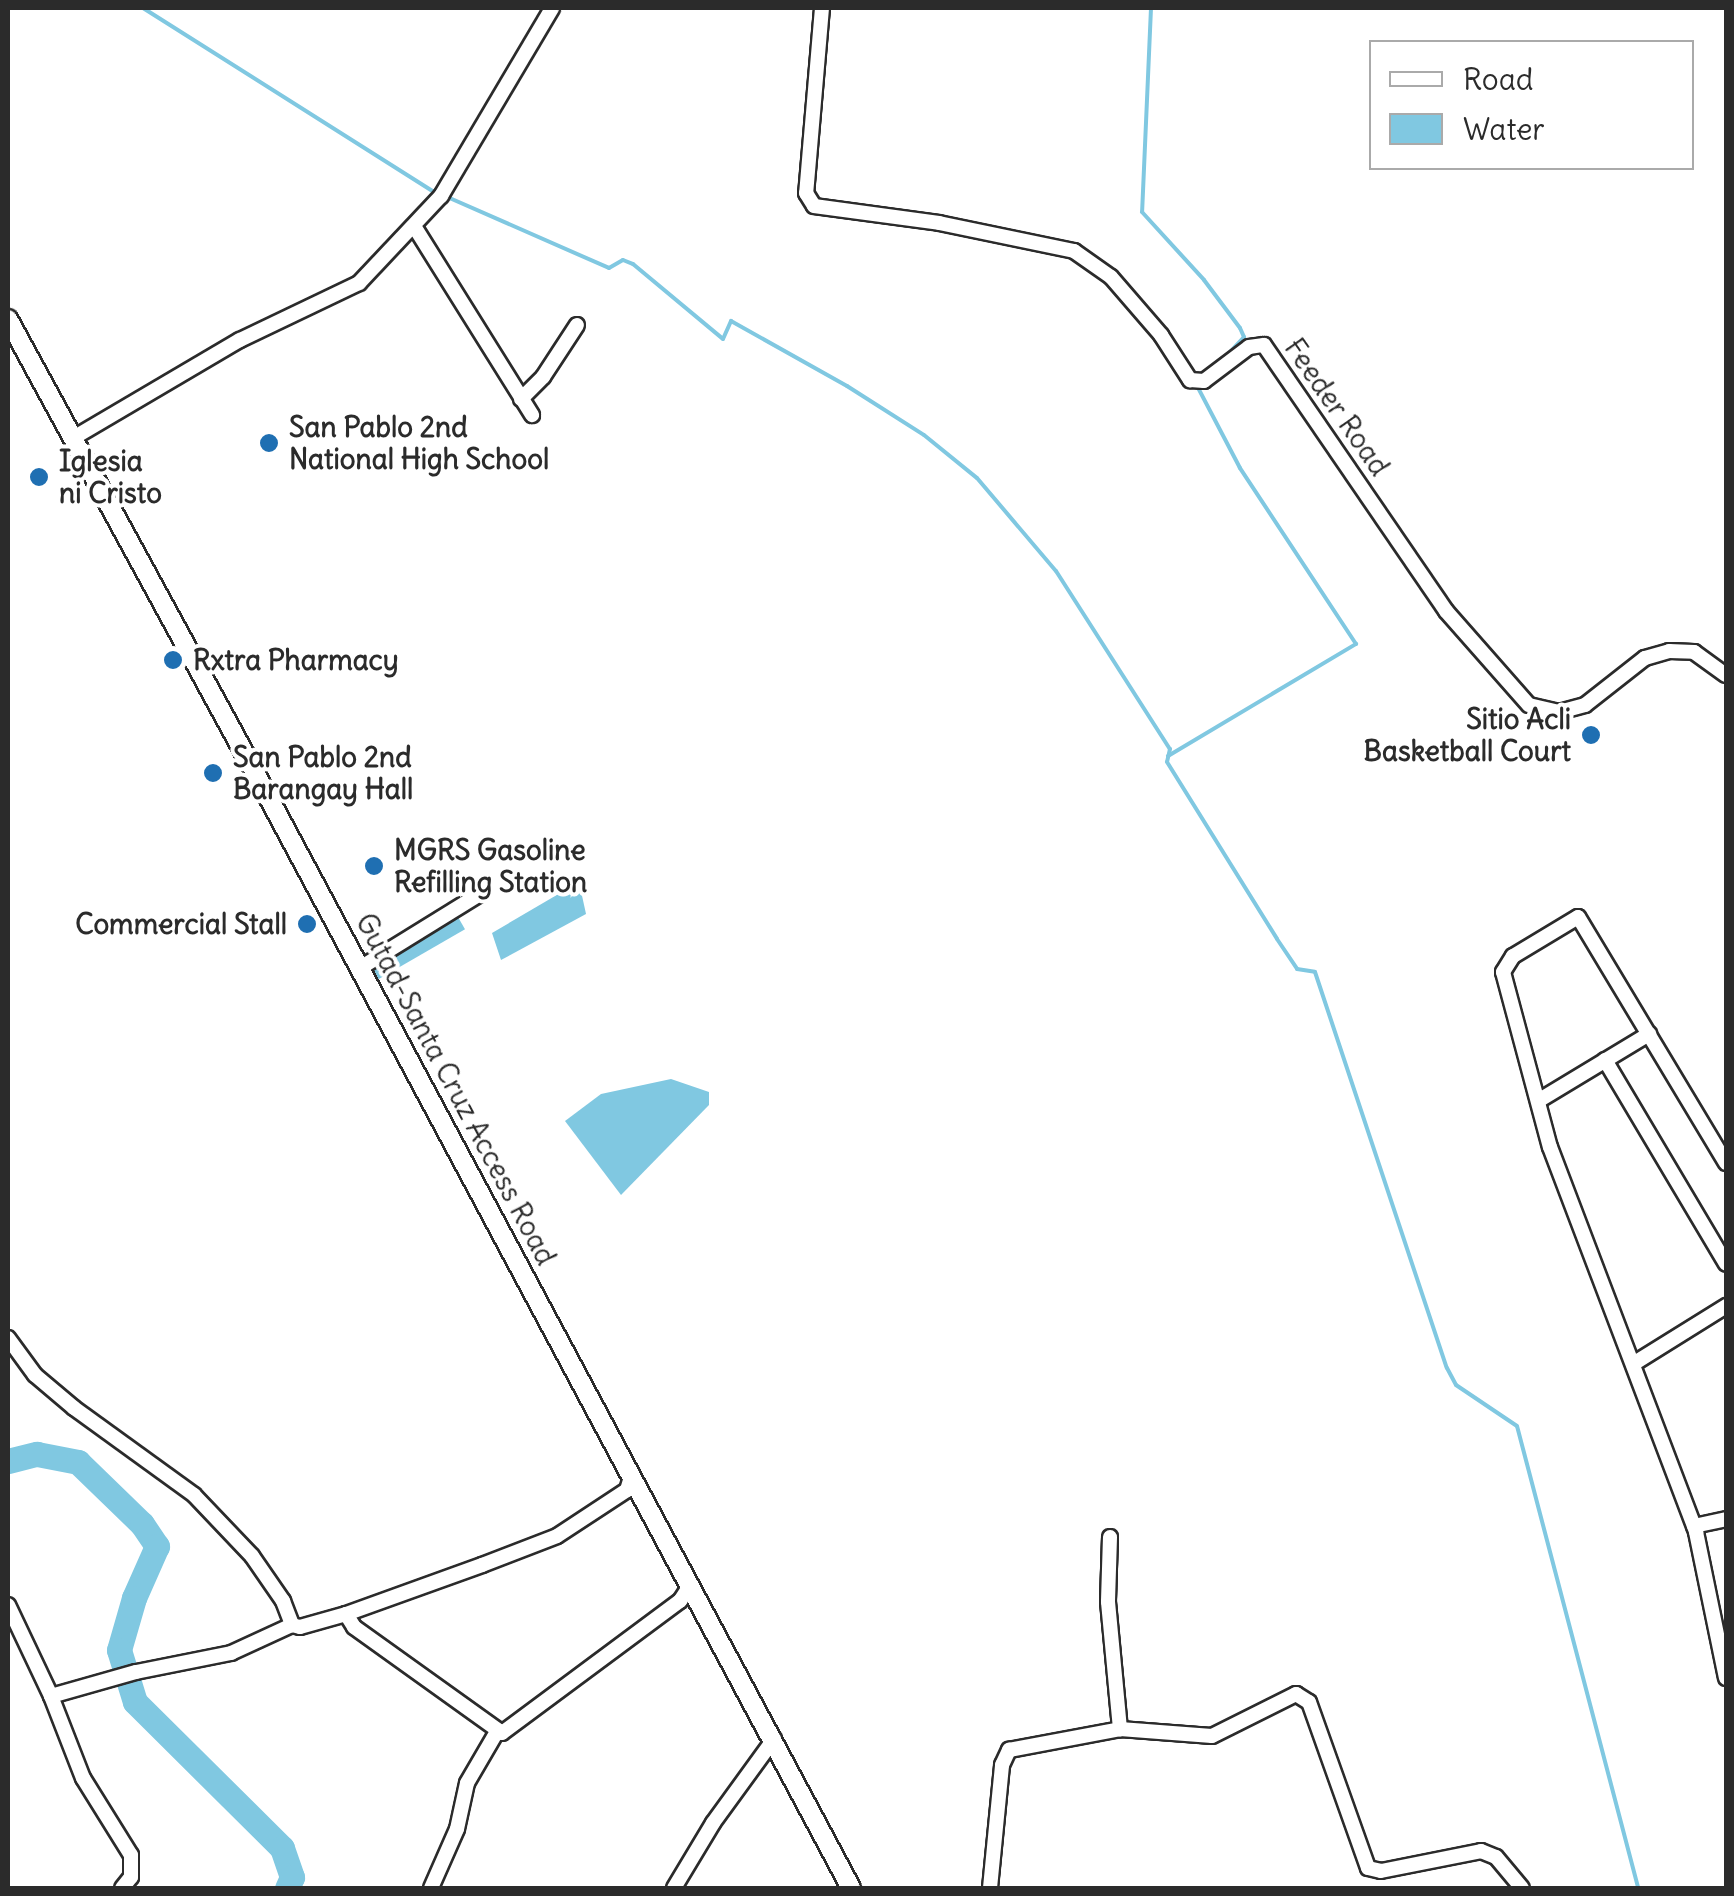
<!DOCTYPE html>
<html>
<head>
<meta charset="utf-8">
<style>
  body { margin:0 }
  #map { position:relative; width:1734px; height:1896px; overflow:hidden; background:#fff; font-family:Delius,sans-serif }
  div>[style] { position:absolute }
  .water>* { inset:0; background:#80c8e1; transform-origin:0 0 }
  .stream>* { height:4px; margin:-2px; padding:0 2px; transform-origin:2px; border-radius:2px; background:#80c8e1 }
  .river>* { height:25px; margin:-12.5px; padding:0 12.5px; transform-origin:12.5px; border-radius:12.5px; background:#80c8e1 }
  .roads { filter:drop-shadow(2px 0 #2b2b2b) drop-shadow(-2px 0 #2b2b2b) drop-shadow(0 2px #2b2b2b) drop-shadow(0 -2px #2b2b2b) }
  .minor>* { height:14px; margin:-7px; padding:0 7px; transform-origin:7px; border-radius:7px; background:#fff }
  .major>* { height:18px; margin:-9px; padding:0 9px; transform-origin:9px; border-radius:9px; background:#fff }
  .dots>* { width:28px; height:28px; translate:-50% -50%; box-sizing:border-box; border:5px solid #fff; border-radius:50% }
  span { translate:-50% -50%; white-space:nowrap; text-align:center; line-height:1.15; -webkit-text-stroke:8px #fff; paint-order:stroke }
  .street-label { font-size:28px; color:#2b2b2b }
  .poi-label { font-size:28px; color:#2b2b2b; font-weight:700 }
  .left { translate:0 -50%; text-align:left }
  .right { translate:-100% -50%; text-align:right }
  .frame { position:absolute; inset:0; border:10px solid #2b2b2b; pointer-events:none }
  .legend { position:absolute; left:1369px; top:40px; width:325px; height:130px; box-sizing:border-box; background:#fff; border:2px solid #aaa; margin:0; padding:12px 18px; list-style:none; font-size:30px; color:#2b2b2b }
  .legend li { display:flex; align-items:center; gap:20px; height:50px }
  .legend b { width:50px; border:2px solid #aaa }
</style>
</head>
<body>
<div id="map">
  <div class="water">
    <i style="clip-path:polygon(579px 882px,586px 914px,501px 960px,492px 933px)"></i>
    <i style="left:451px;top:905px;width:28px;height:101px;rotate:60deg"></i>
    <i style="clip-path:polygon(671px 1079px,709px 1092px,709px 1105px,621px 1195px,565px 1121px,601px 1094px)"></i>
  </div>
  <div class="stream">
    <i style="left:143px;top:8px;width:348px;rotate:32.3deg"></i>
    <i style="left:1151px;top:8px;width:204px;rotate:92.5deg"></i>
    <i style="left:1142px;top:212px;width:92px;rotate:47.6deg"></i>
    <i style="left:1204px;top:280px;width:60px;rotate:53.1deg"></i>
    <i style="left:1240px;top:328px;width:10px;rotate:66deg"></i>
    <i style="left:1244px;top:337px;width:23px;rotate:133deg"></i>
    <i style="left:445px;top:196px;width:179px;rotate:23.7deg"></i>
    <i style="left:609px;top:268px;width:16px;rotate:-30deg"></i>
    <i style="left:623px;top:260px;width:11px;rotate:22deg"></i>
    <i style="left:633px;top:264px;width:117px;rotate:39.8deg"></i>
    <i style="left:723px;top:339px;width:20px;rotate:-66deg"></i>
    <i style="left:731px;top:321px;width:133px;rotate:29.3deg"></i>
    <i style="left:847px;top:386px;width:91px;rotate:32.5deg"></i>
    <i style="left:924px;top:435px;width:68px;rotate:39.1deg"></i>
    <i style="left:977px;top:478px;width:122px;rotate:49.7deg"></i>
    <i style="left:1056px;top:571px;width:211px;rotate:57.4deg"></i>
    <i style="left:1170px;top:749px;width:13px;rotate:103deg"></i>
    <i style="left:1167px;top:762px;width:208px;rotate:58.1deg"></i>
    <i style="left:1277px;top:939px;width:36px;rotate:56deg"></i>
    <i style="left:1297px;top:969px;width:18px;rotate:9deg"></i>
    <i style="left:1315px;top:972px;width:417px;rotate:71.6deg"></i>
    <i style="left:1447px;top:1368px;width:19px;rotate:62deg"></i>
    <i style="left:1456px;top:1385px;width:73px;rotate:33.9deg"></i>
    <i style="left:1517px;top:1426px;width:478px;rotate:75.3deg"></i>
    <i style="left:1168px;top:756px;width:219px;rotate:-30.8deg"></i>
    <i style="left:1356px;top:644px;width:211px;rotate:-123.4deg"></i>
    <i style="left:1240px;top:468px;width:95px;rotate:-117.6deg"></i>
  </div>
  <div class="river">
    <i style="left:8px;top:1461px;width:30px;rotate:-14deg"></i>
    <i style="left:37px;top:1454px;width:42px;rotate:11deg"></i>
    <i style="left:78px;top:1462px;width:89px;rotate:44.1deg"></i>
    <i style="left:142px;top:1524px;width:27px;rotate:56deg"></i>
    <i style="left:157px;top:1546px;width:57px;rotate:113.9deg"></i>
    <i style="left:134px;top:1598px;width:54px;rotate:106.1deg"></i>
    <i style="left:119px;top:1650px;width:54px;rotate:72.9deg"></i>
    <i style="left:135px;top:1702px;width:207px;rotate:44.8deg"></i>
    <i style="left:282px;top:1848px;width:31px;rotate:71deg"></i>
    <i style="left:292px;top:1877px;width:12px;rotate:114deg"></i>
  </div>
  <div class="roads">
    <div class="minor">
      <i style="left:822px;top:8px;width:186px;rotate:94.9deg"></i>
      <i style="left:806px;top:193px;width:15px;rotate:58deg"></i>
      <i style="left:814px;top:206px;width:126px;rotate:7.7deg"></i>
      <i style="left:939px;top:223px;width:138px;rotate:11.7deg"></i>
      <i style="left:1074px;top:251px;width:45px;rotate:35.1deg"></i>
      <i style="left:1111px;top:277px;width:77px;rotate:49.2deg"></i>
      <i style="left:1161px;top:335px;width:54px;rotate:57.2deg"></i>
      <i style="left:1190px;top:380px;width:14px;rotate:4deg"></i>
      <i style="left:1204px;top:381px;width:56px;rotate:-37.1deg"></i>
      <i style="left:1249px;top:347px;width:15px;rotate:-8deg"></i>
      <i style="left:1264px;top:345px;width:322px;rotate:55.6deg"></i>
      <i style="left:1446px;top:611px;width:125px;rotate:48.6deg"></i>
      <i style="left:1529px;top:705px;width:31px;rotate:13deg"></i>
      <i style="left:1559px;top:712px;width:27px;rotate:-15deg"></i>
      <i style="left:1585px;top:705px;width:76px;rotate:-38.1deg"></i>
      <i style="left:1645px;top:658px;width:25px;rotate:-16deg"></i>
      <i style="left:1669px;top:651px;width:25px;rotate:2deg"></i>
      <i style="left:1694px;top:652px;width:39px;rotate:36deg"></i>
      <i style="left:414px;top:226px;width:223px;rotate:58deg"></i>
      <i style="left:521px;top:399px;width:31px;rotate:-45deg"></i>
      <i style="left:543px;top:377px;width:62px;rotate:-56.8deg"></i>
      <i style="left:75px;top:437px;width:191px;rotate:-30.5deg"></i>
      <i style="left:240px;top:340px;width:132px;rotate:-25.6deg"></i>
      <i style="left:359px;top:283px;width:120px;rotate:-46.7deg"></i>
      <i style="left:441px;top:196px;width:218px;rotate:-59.4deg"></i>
      <i style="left:360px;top:968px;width:141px;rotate:-31.7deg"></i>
      <i style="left:1605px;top:1060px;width:237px;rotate:59.3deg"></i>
      <i style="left:1538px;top:1101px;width:130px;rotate:-31.1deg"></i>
      <i style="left:1726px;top:1163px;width:287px;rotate:-121deg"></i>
      <i style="left:1578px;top:917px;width:76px;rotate:149deg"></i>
      <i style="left:1513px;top:956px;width:19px;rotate:122deg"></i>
      <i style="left:1503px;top:972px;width:181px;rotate:75deg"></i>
      <i style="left:1550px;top:1147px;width:412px;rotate:69.2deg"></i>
      <i style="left:1696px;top:1532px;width:149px;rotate:78.4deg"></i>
      <i style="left:8px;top:1338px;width:46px;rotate:53.9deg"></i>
      <i style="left:35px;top:1375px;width:51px;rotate:40.2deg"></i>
      <i style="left:74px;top:1408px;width:148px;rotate:35.9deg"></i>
      <i style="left:194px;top:1495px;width:84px;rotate:46.4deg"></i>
      <i style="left:252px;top:1556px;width:55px;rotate:55.4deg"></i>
      <i style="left:283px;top:1601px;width:26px;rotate:69deg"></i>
      <i style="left:1633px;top:1364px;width:110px;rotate:-31.9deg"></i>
      <i style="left:1694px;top:1526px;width:33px;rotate:-12deg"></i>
      <i style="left:1110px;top:1537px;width:65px;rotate:91.8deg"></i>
      <i style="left:1108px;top:1602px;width:128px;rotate:84.6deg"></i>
      <i style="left:8px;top:1605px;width:101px;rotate:64.7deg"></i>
      <i style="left:51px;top:1696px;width:88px;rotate:-15.8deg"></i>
      <i style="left:136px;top:1672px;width:97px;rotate:-11.3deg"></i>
      <i style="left:231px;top:1653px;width:67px;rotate:-24.7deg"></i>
      <i style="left:292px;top:1625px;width:8px;rotate:14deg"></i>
      <i style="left:300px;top:1627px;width:48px;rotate:-15.8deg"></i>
      <i style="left:346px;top:1614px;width:145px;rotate:-19.8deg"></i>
      <i style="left:482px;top:1565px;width:80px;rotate:-21.1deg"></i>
      <i style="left:557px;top:1536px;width:84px;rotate:-33.3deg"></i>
      <i style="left:627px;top:1490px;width:17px;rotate:-73deg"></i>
      <i style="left:346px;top:1614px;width:15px;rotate:58deg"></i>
      <i style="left:354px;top:1627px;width:182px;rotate:35.6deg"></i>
      <i style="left:502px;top:1733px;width:222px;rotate:-36.6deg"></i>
      <i style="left:680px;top:1601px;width:20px;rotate:-57deg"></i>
      <i style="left:51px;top:1696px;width:88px;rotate:68.7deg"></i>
      <i style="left:83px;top:1778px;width:91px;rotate:58.1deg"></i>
      <i style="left:131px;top:1855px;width:22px;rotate:90deg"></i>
      <i style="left:131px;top:1877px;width:14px;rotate:129deg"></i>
      <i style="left:431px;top:1888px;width:64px;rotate:-66.2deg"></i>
      <i style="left:457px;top:1829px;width:47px;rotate:-77.7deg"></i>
      <i style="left:467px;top:1783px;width:61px;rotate:-59.7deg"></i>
      <i style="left:674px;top:1888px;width:76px;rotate:-59deg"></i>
      <i style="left:713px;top:1823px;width:104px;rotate:-54deg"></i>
      <i style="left:990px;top:1888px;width:124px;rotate:-84.4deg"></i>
      <i style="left:1002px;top:1765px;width:17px;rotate:-65deg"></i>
      <i style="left:1009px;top:1750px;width:113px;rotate:-10.7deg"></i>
      <i style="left:1120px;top:1729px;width:92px;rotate:4.4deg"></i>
      <i style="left:1212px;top:1736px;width:94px;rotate:-26.6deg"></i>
      <i style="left:1296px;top:1694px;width:15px;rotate:32deg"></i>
      <i style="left:1309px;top:1702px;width:176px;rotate:70.4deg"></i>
      <i style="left:1368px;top:1868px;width:13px;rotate:13deg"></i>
      <i style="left:1381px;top:1871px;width:102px;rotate:-11.3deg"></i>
      <i style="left:1481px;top:1851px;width:16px;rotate:22deg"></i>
      <i style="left:1496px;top:1857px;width:40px;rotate:50deg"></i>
    </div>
    <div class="major">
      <i style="left:8px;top:319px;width:552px;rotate:61.44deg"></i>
      <i style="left:272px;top:804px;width:1229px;rotate:61.89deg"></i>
    </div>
  </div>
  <div class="dots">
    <i style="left:269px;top:443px;background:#1f6fb2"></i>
    <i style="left:39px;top:477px;background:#1f6fb2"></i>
    <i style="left:173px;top:660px;background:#1f6fb2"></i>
    <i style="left:1591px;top:735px;background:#1f6fb2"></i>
    <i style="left:213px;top:773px;background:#1f6fb2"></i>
    <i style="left:374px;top:866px;background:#1f6fb2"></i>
    <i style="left:307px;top:924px;background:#1f6fb2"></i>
  </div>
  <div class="street-label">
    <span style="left:1337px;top:407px;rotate:55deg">Feeder Road</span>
    <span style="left:456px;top:1089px;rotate:62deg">Gutad-Santa Cruz Access Road</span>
  </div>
  <div class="poi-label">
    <span class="left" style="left:289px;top:443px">San Pablo 2nd<br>National High School</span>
    <span class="left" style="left:59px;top:477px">Iglesia<br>ni Cristo</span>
    <span class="left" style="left:193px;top:660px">Rxtra Pharmacy</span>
    <span class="right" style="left:1571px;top:735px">Sitio Acli<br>Basketball Court</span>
    <span class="left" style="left:233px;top:773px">San Pablo 2nd<br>Barangay Hall</span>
    <span class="left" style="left:394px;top:866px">MGRS Gasoline<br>Refilling Station</span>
    <span class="right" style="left:287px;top:924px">Commercial Stall</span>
  </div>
  <div class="frame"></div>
  <ul class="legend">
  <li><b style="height:12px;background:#fff"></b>Road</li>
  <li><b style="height:28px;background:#80c8e1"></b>Water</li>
  </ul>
</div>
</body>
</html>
